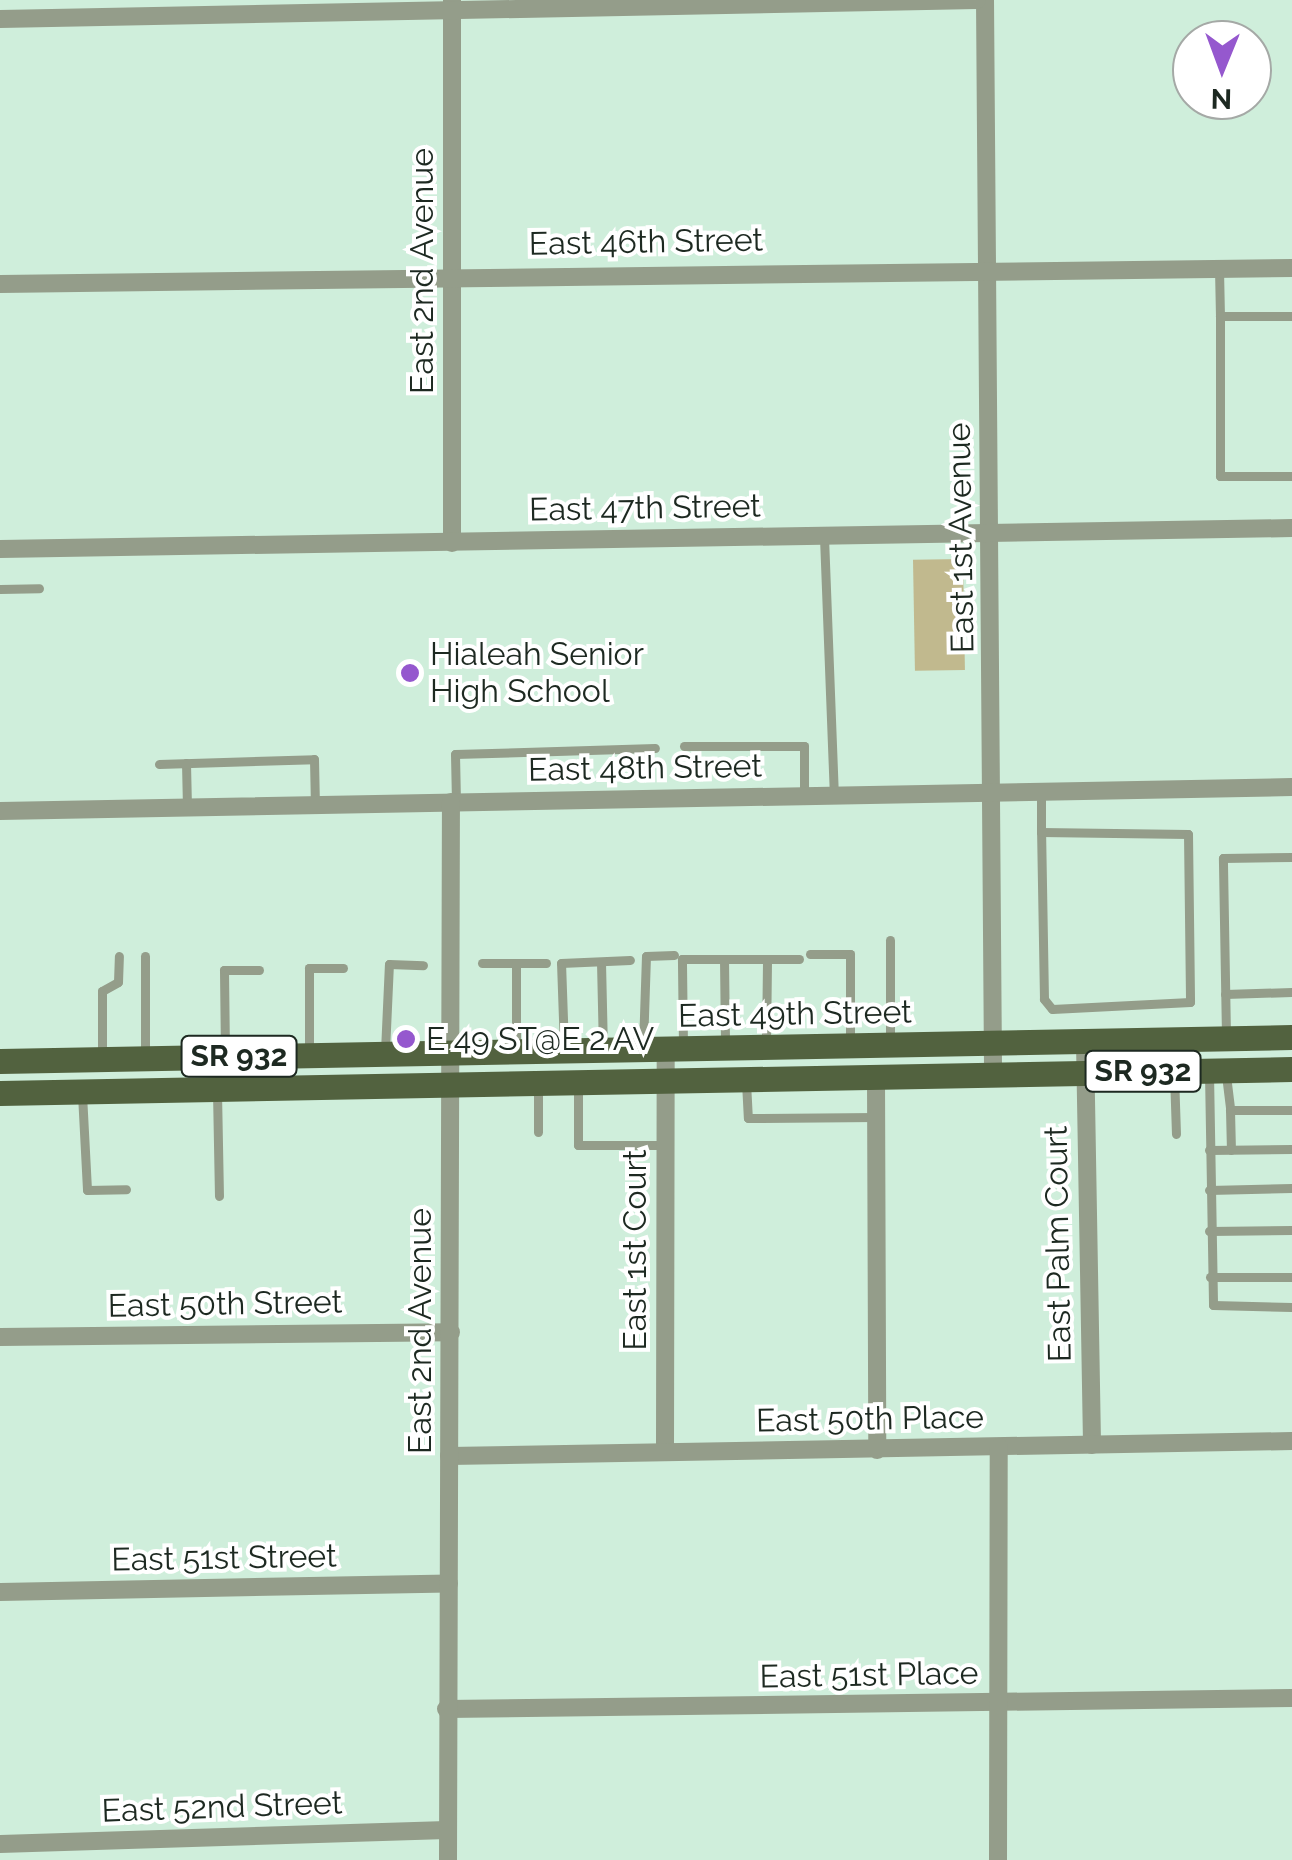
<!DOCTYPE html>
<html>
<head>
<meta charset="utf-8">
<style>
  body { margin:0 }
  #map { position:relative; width:1292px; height:1860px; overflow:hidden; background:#cfeedb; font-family:Raleway,sans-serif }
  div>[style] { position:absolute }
  .green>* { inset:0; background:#c1b98e; transform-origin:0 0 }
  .lane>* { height:9px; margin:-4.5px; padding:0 4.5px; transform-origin:4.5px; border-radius:4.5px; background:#949d8a }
  .street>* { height:18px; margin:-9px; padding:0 9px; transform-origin:9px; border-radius:9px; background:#949d8a }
  .primary>* { height:25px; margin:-12.5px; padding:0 12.5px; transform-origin:12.5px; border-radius:12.5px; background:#52623f }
  .dots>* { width:28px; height:28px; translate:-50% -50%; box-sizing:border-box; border:5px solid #fff; border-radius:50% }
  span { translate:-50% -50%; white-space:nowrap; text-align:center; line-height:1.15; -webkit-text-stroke:8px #fff; paint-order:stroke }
  .shield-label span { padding:2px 8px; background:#fff; border:2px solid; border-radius:8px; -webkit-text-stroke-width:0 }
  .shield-label { font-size:30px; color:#1d2921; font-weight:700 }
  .street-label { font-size:32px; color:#1d2921 }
  .poi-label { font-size:32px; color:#1d2921 }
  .left { translate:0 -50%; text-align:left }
  .north { position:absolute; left:1172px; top:20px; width:100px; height:100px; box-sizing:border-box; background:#fff; border:2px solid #a5a9a6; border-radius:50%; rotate:181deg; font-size:28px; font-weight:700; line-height:40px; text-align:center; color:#1d2921 }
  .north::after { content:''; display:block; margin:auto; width:35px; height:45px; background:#9558ce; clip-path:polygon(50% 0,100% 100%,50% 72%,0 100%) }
</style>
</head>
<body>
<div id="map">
  <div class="green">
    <i style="left:963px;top:559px;width:111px;height:50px;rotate:89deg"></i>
  </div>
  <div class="lane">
    <i style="left:1219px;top:269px;width:47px;rotate:88.8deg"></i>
    <i style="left:1292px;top:316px;width:72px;rotate:180deg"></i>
    <i style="left:1220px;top:316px;width:160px;rotate:90deg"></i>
    <i style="left:1220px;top:476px;width:72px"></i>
    <i style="left:824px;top:537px;width:258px;rotate:87.8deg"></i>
    <i style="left:0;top:589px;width:39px;rotate:-1deg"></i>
    <i style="left:684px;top:746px;width:120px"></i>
    <i style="left:804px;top:746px;width:49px;rotate:90deg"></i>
    <i style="left:186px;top:763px;width:44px;rotate:88.7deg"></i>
    <i style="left:159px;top:764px;width:155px;rotate:-1.8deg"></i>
    <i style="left:314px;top:759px;width:46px;rotate:88.8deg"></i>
    <i style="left:456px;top:802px;width:48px;rotate:-91.2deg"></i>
    <i style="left:455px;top:754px;width:200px;rotate:-1.7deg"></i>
    <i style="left:1041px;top:832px;width:147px;rotate:0.8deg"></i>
    <i style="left:1188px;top:834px;width:168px;rotate:89.3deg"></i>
    <i style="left:1190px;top:1002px;width:138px;rotate:177.1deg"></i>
    <i style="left:1052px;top:1009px;width:13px;rotate:-129deg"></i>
    <i style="left:1044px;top:999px;width:167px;rotate:-91deg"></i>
    <i style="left:1041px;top:832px;width:41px;rotate:-90deg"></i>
    <i style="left:890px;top:940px;width:102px;rotate:90deg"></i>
    <i style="left:810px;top:954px;width:40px"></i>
    <i style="left:850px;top:954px;width:88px;rotate:90deg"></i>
    <i style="left:145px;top:956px;width:99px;rotate:90deg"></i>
    <i style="left:724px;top:959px;width:87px;rotate:89.3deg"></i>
    <i style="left:601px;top:962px;width:87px;rotate:88.7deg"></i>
    <i style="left:482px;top:963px;width:34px"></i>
    <i style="left:516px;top:963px;width:86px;rotate:90deg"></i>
    <i style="left:516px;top:963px;width:30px"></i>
    <i style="left:1225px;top:994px;width:67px;rotate:-1.7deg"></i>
    <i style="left:1226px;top:1036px;width:178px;rotate:-91deg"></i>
    <i style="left:1223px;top:858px;width:69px;rotate:-0.8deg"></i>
    <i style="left:766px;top:1044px;width:85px;rotate:-89.3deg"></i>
    <i style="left:643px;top:1046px;width:90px;rotate:-88.1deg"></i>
    <i style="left:646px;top:956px;width:28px;rotate:-2deg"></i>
    <i style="left:683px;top:1046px;width:87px;rotate:-90.7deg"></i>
    <i style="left:682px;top:959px;width:117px"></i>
    <i style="left:564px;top:1048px;width:85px;rotate:-92deg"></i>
    <i style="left:561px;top:963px;width:69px;rotate:-2.5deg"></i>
    <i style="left:385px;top:1051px;width:87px;rotate:-87.4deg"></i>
    <i style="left:389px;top:964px;width:34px;rotate:2deg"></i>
    <i style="left:309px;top:1052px;width:84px;rotate:-90deg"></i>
    <i style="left:309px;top:968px;width:34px"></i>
    <i style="left:225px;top:1053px;width:83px;rotate:-90.7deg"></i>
    <i style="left:224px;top:970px;width:35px"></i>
    <i style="left:102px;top:1056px;width:65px;rotate:-90deg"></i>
    <i style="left:102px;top:991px;width:18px;rotate:-29deg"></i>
    <i style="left:118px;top:982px;width:26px;rotate:-88deg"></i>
    <i style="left:1209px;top:1073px;width:232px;rotate:89deg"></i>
    <i style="left:1213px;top:1305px;width:79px;rotate:1.5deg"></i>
    <i style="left:1174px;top:1074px;width:60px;rotate:88.1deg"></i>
    <i style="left:1226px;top:1075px;width:35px;rotate:83deg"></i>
    <i style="left:1230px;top:1110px;width:62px"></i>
    <i style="left:746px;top:1082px;width:36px;rotate:87deg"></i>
    <i style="left:748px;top:1118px;width:128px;rotate:-0.4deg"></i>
    <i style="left:578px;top:1085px;width:60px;rotate:90deg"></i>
    <i style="left:578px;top:1145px;width:88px"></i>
    <i style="left:217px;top:1092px;width:104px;rotate:88.9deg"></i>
    <i style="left:82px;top:1094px;width:96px;rotate:87deg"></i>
    <i style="left:87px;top:1190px;width:39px;rotate:-1deg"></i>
    <i style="left:1230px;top:1110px;width:40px;rotate:88.6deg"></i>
    <i style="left:538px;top:1132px;width:46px;rotate:-90deg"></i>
    <i style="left:1209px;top:1150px;width:83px;rotate:-0.7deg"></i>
    <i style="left:1209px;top:1190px;width:83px;rotate:-1.4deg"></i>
    <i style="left:1209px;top:1231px;width:83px;rotate:-0.7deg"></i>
    <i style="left:1210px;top:1277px;width:82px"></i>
  </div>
  <div class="street">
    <i style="left:452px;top:0;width:543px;rotate:90deg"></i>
    <i style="left:985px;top:0;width:1075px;rotate:89.57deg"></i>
    <i style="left:0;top:19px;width:977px;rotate:-1.11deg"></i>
    <i style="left:0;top:284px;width:1292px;rotate:-0.71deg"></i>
    <i style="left:0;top:549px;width:1292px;rotate:-0.93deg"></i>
    <i style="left:0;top:811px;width:1292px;rotate:-1.06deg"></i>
    <i style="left:1085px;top:1042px;width:403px;rotate:89deg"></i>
    <i style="left:876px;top:1077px;width:373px;rotate:89.8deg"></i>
    <i style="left:0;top:1337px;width:451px;rotate:-0.6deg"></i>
    <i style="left:665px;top:1452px;width:403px;rotate:-89.9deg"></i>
    <i style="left:449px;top:1456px;width:843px;rotate:-1.02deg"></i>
    <i style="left:0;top:1592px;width:449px;rotate:-1.1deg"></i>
    <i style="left:446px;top:1709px;width:846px;rotate:-0.74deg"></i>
    <i style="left:0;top:1844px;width:447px;rotate:-1.8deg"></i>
    <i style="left:448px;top:1860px;width:1058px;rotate:-89.84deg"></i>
    <i style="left:998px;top:1860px;width:413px;rotate:-89.9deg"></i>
  </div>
  <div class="primary">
    <i style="left:0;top:1061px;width:1292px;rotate:-1.06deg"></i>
    <i style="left:0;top:1093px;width:1292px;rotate:-1.06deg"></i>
  </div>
  <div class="dots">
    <i style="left:410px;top:673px;background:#9558ce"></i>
    <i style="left:406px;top:1039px;background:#9558ce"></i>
  </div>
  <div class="shield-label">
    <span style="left:239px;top:1056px">SR 932</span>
    <span style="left:1143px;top:1071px">SR 932</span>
  </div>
  <div class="street-label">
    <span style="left:646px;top:242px;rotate:-1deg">East 46th Street</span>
    <span style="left:422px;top:271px;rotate:-90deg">East 2nd Avenue</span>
    <span style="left:645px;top:508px;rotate:-1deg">East 47th Street</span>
    <span style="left:961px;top:538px;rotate:-91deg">East 1st Avenue</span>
    <span style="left:645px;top:768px;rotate:-1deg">East 48th Street</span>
    <span style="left:795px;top:1014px;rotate:-1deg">East 49th Street</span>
    <span style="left:1058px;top:1244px;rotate:-91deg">East Palm Court</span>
    <span style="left:635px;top:1250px;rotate:-90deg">East 1st Court</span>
    <span style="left:225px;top:1304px;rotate:-1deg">East 50th Street</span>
    <span style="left:420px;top:1331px;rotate:-90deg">East 2nd Avenue</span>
    <span style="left:870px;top:1419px;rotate:-1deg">East 50th Place</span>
    <span style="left:224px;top:1558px;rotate:-1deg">East 51st Street</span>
    <span style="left:869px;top:1675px;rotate:-1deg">East 51st Place</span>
    <span style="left:222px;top:1807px;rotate:-2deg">East 52nd Street</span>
  </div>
  <div class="poi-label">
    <span class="left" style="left:430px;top:673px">Hialeah Senior<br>High School</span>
    <span class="left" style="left:426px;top:1039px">E 49 ST@E 2 AV</span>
  </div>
  <div class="north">N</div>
</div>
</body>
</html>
